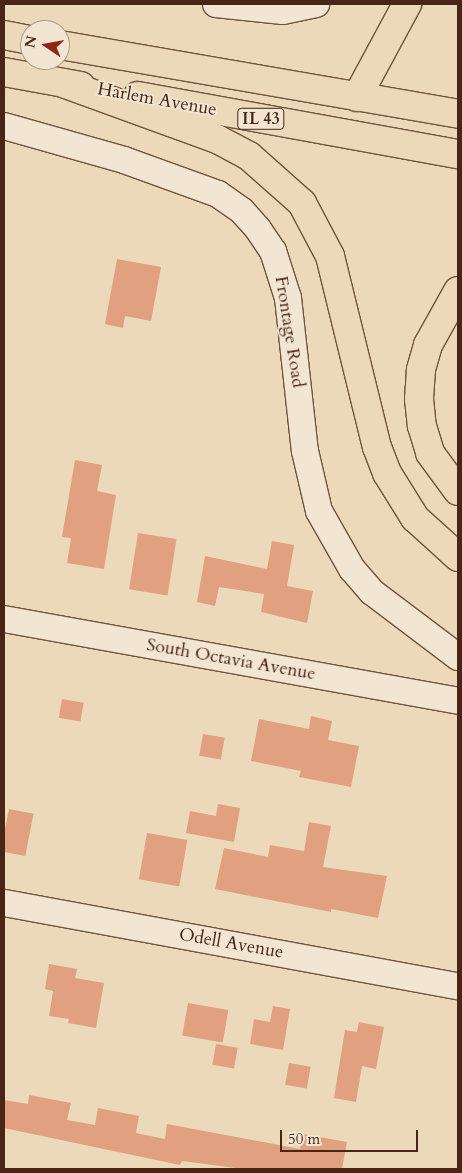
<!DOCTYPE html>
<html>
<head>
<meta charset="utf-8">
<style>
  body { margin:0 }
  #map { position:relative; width:462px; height:1173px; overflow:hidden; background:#ebd9b9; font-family:Cardo,serif }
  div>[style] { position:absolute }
  .building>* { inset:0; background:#e1a181; transform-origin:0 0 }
  .roads { filter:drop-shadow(1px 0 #71523e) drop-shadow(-1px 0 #71523e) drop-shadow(0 1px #71523e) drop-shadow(0 -1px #71523e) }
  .minor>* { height:26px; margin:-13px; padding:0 13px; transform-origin:13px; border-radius:13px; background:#f2e6d2 }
  .major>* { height:28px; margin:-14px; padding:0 14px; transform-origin:14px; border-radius:14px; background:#ebd9b9 }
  span { translate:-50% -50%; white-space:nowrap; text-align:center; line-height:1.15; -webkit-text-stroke:4px #f2e6d2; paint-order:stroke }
  .shield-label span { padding:1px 4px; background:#f2e6d2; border:1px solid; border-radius:4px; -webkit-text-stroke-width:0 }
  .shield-label { font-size:16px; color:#482515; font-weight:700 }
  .street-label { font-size:18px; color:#482515 }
  .frame { position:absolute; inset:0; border:5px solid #482515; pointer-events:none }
  .north { position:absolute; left:20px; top:20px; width:50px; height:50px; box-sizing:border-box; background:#f2e6d2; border:1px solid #ae9986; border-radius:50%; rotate:282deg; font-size:14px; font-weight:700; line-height:20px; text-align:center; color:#482515 }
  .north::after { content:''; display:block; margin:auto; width:18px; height:22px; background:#8f2418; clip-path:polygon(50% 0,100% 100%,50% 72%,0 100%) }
  .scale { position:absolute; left:280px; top:1130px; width:138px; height:22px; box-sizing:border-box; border:2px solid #482515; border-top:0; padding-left:6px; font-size:15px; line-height:18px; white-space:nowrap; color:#482515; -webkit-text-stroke:4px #f2e6d2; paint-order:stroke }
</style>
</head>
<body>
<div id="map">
  <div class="building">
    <i style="clip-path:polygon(117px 259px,161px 267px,151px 321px,125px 316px,123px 328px,105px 324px)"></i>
    <i style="clip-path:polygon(75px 460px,102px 465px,97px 491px,116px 495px,104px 569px,67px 563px,71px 538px,62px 537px)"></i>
    <i style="left:138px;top:533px;width:39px;height:57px;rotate:9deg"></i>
    <i style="clip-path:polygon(272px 541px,294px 545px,287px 586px,313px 591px,307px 623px,261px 612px,264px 594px,219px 587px,215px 606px,197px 602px,205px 556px,267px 569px)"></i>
    <i style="left:62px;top:699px;width:22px;height:19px;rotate:10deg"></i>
    <i style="clip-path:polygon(311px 716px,332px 721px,328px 740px,359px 746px,351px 787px,299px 777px,301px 771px,251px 761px,259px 719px,309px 729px)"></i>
    <i style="left:203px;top:734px;width:22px;height:22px;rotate:10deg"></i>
    <i style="clip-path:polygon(218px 804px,240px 808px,234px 842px,186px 833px,190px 811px,216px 816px)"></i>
    <i style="left:9px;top:809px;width:25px;height:43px;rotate:11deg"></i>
    <i style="clip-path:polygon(309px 822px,331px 826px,323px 867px,387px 876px,378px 918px,331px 909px,331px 912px,215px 889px,224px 848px,268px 857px,270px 845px,304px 851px)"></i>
    <i style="left:147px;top:833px;width:41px;height:47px;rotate:10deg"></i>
    <i style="clip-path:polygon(49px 964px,77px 969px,75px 978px,104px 983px,96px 1028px,68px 1023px,69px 1019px,49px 1016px,53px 991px,45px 989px)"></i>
    <i style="left:188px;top:1003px;width:41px;height:33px;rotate:10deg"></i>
    <i style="clip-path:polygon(273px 1006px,290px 1009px,283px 1050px,250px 1044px,254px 1019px,270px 1022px)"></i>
    <i style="clip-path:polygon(359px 1022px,384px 1027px,376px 1069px,362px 1066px,356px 1102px,334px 1098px,345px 1030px,357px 1032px)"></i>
    <i style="left:216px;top:1044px;width:22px;height:21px;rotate:10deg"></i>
    <i style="left:289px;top:1063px;width:22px;height:22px;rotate:10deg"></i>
    <i style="clip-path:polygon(29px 1095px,71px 1103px,67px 1120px,95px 1125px,98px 1108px,139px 1116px,136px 1133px,165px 1139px,167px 1124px,300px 1149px,303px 1134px,347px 1142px,342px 1169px,243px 1169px,182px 1161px,180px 1165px,4px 1128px,4px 1100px,28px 1104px)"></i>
  </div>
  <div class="roads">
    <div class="minor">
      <i style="left:216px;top:4px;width:67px;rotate:6deg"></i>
      <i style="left:283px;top:11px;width:34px;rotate:-12deg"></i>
      <i style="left:4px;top:126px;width:125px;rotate:15.8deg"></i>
      <i style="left:124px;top:160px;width:100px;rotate:19.9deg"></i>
      <i style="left:218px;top:194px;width:29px;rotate:35deg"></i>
      <i style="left:242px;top:211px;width:24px;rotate:48deg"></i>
      <i style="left:258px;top:229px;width:27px;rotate:56deg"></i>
      <i style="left:273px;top:251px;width:49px;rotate:72.3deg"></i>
      <i style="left:288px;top:298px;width:154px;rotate:83.7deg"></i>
      <i style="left:305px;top:451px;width:62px;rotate:76.9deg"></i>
      <i style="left:319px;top:511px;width:67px;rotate:60.4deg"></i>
      <i style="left:352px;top:569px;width:30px;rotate:49deg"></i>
      <i style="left:372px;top:592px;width:108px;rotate:37.1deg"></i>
      <i style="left:4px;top:619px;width:461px;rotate:10.2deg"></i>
      <i style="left:4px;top:903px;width:462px;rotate:10.4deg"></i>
    </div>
    <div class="major">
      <i style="left:4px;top:35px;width:26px;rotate:11deg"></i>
      <i style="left:60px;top:45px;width:404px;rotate:9.8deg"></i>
      <i style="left:4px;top:72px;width:78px;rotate:10.3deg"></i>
      <i style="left:63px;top:83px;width:164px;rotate:20deg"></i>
      <i style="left:217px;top:139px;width:36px;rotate:28deg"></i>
      <i style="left:249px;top:156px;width:71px;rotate:41.6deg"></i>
      <i style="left:302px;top:203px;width:60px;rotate:62.2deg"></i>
      <i style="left:330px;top:256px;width:197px;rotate:76.2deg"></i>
      <i style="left:377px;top:447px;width:28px;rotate:69deg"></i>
      <i style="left:387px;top:473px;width:53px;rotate:58.1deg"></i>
      <i style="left:415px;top:518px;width:58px;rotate:42.2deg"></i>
      <i style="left:138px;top:96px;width:325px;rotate:10.3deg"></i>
      <i style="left:357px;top:97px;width:106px;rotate:-61.7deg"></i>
      <i style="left:458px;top:291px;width:62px;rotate:119.1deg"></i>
      <i style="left:428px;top:345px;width:26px;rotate:106deg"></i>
      <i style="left:421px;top:370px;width:29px;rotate:94deg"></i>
      <i style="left:419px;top:399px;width:27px;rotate:84deg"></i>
      <i style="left:422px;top:426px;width:28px;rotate:73deg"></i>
      <i style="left:430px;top:453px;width:47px;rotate:53.6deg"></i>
    </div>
  </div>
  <div class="shield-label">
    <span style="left:261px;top:119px">IL 43</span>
  </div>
  <div class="street-label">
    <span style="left:157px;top:100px;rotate:10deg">Harlem Avenue</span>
    <span style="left:289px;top:332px;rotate:81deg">Frontage Road</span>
    <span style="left:231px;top:660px;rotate:10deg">South Octavia Avenue</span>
    <span style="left:231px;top:944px;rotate:10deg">Odell Avenue</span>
  </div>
  <div class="frame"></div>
  <div class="north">N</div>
  <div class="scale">50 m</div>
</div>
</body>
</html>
